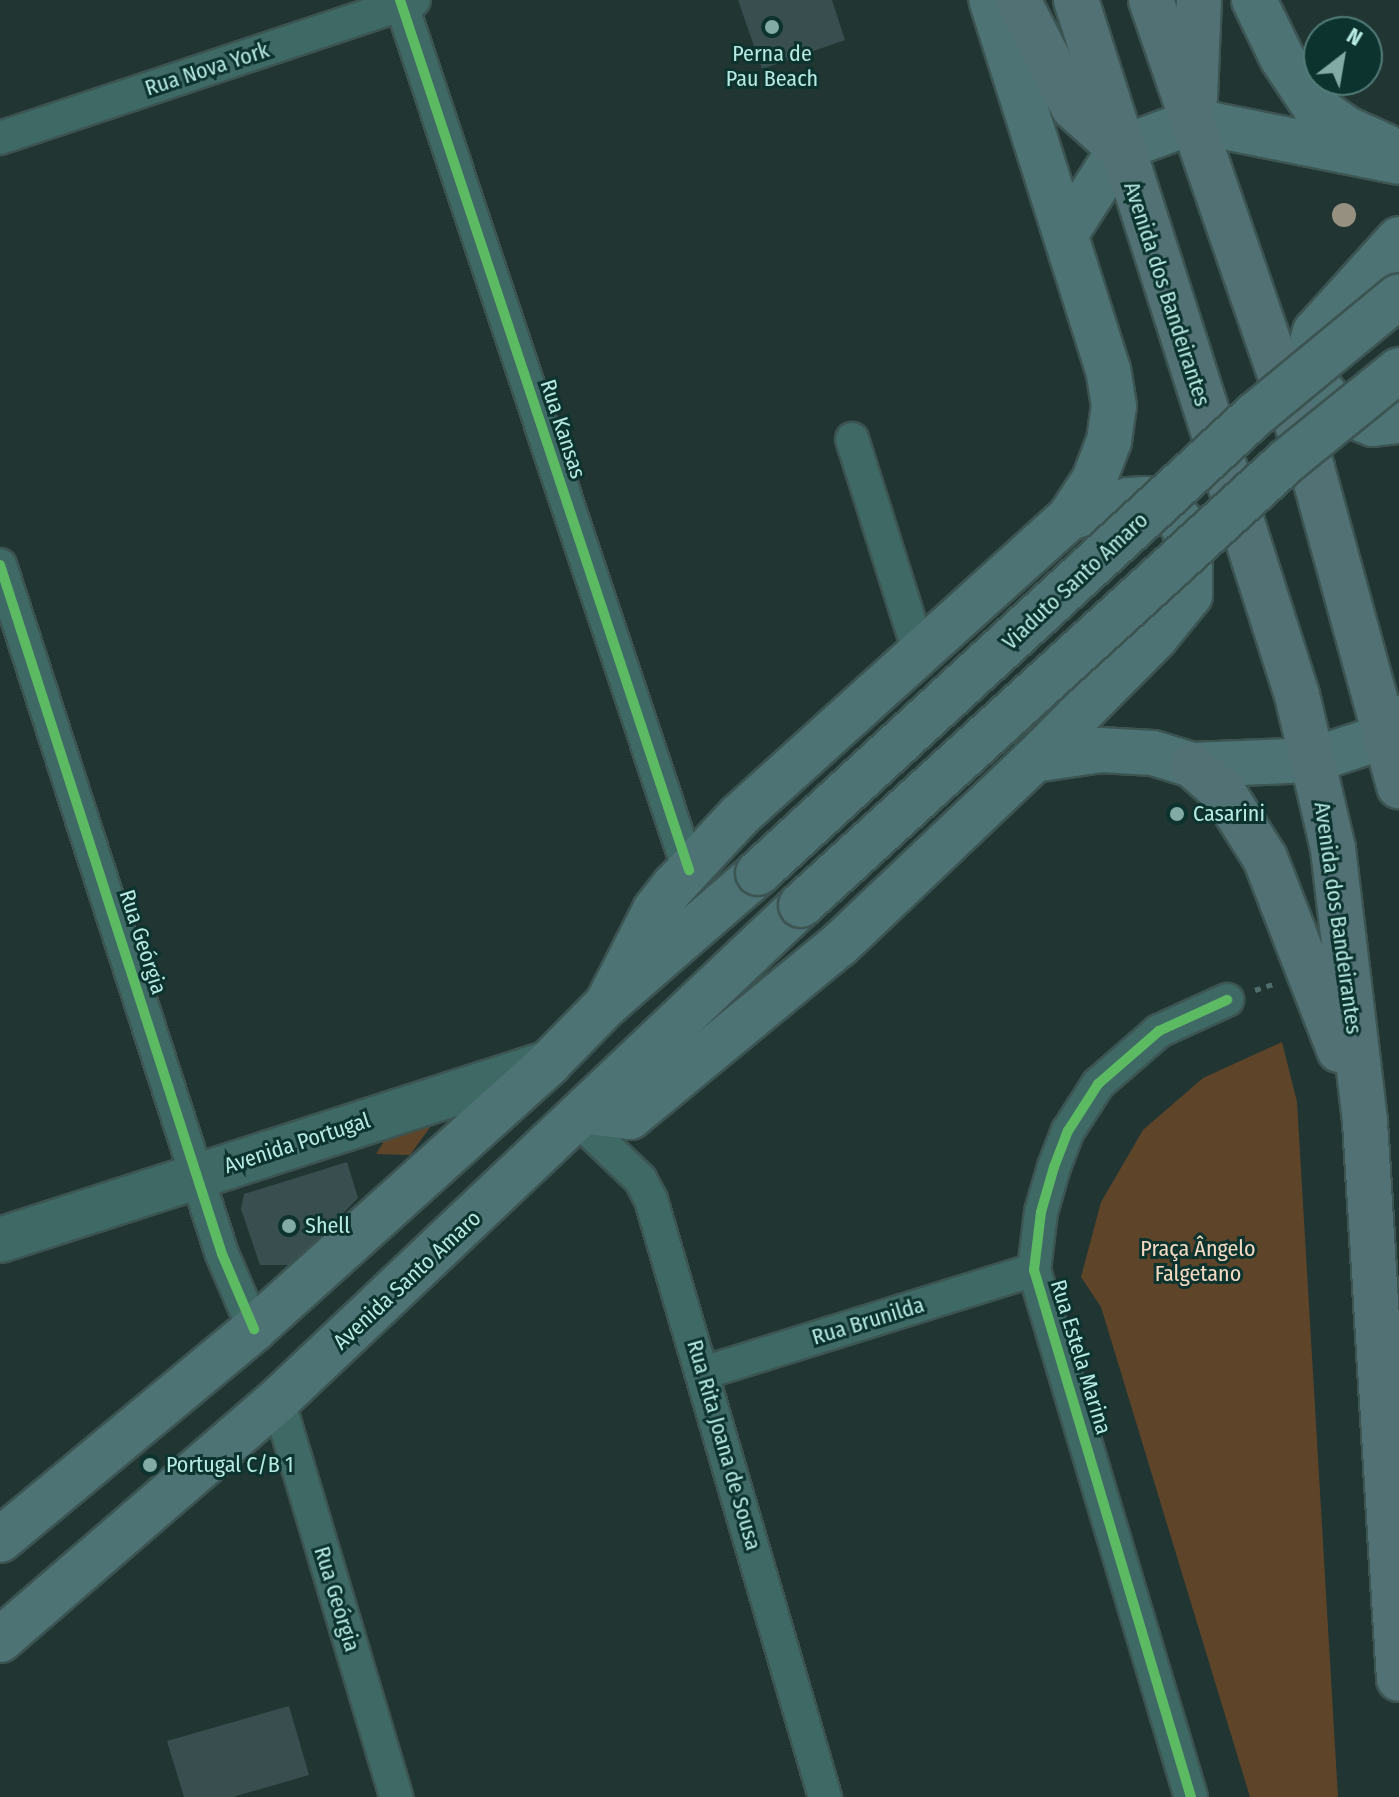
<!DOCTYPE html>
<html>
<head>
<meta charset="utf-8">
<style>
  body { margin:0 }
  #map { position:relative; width:1399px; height:1797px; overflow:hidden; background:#213533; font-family:"Fira Sans Condensed",sans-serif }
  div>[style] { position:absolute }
  .green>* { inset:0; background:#5e4529 }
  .building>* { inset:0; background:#394f4f }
  .path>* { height:5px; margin-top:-2.5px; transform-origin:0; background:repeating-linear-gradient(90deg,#4e6e6b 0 6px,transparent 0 12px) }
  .roads { filter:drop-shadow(2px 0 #3c5452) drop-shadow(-2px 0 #3c5452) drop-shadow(0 2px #3c5452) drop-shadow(0 -2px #3c5452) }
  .street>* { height:32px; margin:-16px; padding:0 16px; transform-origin:16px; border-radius:16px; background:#3f6965 }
  .secondary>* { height:44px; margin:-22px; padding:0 22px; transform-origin:22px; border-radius:22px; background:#3f6965 }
  .primary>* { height:44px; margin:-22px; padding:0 22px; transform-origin:22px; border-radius:22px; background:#4d7374 }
  .highway>* { height:44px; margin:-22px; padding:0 22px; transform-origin:22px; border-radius:22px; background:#517174 }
  .bridges { filter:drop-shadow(2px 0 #3c5452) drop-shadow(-2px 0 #3c5452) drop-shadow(0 2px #3c5452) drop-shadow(0 -2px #3c5452) }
  .primary-bridge>* { height:44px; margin:-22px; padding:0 22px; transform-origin:22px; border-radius:22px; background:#4d7374 }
  .cycleway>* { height:10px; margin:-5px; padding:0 5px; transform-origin:5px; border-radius:5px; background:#5cba63 }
  .trees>* { width:24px; height:24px; margin:-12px; border-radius:50%; background:#969081 }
  .dots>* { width:22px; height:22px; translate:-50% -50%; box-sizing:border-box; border:4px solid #0d332f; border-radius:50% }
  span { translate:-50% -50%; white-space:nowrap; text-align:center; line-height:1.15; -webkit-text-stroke:6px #0d332f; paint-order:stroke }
  .poi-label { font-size:22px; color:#b7eae3 }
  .left { translate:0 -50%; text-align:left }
  .street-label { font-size:22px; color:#b7eae3 }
  .park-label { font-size:22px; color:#f5dac1 }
  .north { position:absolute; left:1303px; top:16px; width:80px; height:80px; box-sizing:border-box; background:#0d332f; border:2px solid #517c77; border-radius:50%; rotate:31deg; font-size:22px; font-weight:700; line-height:32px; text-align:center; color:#b7eae3 }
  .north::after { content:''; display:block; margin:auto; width:28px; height:36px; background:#82aba5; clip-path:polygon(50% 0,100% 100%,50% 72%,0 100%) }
</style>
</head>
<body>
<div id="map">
  <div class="green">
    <i style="clip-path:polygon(1282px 1042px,1297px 1102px,1338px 1797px,1250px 1797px,1101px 1307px,1081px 1277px,1101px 1202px,1143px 1130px,1203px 1078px)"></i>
    <i style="clip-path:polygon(436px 1119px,410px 1155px,376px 1154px,394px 1125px)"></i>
  </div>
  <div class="building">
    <i style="clip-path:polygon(738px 0,832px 0,845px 40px,762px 69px)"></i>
    <i style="clip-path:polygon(347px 1162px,358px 1198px,292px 1265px,260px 1265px,241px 1209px,244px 1194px)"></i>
    <i style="clip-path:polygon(289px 1706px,309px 1775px,233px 1797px,184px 1797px,167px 1741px)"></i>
  </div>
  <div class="path">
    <i style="left:1255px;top:990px;width:22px;rotate:-18deg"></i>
  </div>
  <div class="roads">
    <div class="street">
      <i style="left:400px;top:0;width:917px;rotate:71.62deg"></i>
      <i style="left:0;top:138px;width:436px;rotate:-18.4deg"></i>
      <i style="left:852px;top:439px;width:223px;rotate:72.5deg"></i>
      <i style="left:0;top:565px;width:724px;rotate:72.14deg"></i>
      <i style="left:222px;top:1254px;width:82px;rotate:66.9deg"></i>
      <i style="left:578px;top:1120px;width:86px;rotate:43.6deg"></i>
      <i style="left:640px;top:1179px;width:24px;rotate:62deg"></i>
      <i style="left:651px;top:1200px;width:622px;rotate:73.75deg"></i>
      <i style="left:703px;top:1373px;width:347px;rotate:-17.3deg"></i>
      <i style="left:278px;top:1400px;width:414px;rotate:73.4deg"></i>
      <i style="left:1191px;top:1797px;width:550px;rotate:-106.59deg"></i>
      <i style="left:1034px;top:1270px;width:58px;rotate:-83.1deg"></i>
      <i style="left:1041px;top:1212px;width:47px;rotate:-73.9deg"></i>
      <i style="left:1054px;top:1167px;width:39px;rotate:-69deg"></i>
      <i style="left:1068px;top:1131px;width:56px;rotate:-57.4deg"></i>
      <i style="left:1098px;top:1084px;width:81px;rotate:-41deg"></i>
      <i style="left:1159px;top:1031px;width:75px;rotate:-24.5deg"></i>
    </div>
    <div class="secondary">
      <i style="left:0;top:1240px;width:577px;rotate:-17.87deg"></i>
    </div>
    <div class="primary">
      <i style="left:1254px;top:0;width:64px;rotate:64.2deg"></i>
      <i style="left:1282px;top:58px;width:58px;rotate:56.3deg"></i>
      <i style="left:1314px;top:106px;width:38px;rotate:35deg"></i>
      <i style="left:1345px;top:128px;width:44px;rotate:24.2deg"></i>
      <i style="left:1067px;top:232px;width:98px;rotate:-57.4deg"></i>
      <i style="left:1120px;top:149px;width:79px;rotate:-20.7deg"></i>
      <i style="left:1194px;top:121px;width:209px;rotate:11.3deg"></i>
      <i style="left:1399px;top:239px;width:125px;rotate:132.1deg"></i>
      <i style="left:1315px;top:332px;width:27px;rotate:107deg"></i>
      <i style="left:1307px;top:358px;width:16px;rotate:83deg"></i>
      <i style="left:1309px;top:374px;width:44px;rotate:52.4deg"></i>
      <i style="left:1336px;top:409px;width:40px;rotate:22deg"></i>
      <i style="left:1373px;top:424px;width:26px;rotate:-7deg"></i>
      <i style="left:1034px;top:760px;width:68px;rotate:-8.5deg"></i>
      <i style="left:1101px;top:750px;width:52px;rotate:3.3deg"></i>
      <i style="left:1153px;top:753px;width:41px;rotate:17.1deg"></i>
      <i style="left:1192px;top:765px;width:121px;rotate:-2.4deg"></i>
      <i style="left:1313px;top:760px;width:76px;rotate:-18.4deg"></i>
      <i style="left:1385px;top:736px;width:23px;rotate:-52deg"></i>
      <i style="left:607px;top:1004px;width:106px;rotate:-62.9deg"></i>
      <i style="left:655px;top:910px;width:31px;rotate:-52deg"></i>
      <i style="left:674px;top:886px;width:96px;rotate:-47.1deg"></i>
      <i style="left:739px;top:816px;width:445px;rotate:-42.1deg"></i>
      <i style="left:1069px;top:518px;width:45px;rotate:-56.7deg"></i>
      <i style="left:1094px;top:480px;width:42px;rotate:-69deg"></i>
      <i style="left:1109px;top:441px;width:35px;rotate:-82deg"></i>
      <i style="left:1114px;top:406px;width:36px;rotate:-99deg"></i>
      <i style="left:1108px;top:370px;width:388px;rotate:-107.5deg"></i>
      <i style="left:586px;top:1112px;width:44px;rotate:6.5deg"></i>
      <i style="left:630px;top:1117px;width:271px;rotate:-39.5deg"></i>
      <i style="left:839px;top:945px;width:269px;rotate:-43.5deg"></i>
      <i style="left:1034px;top:760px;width:173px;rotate:-45.2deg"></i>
      <i style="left:1156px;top:637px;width:54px;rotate:-51deg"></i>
      <i style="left:1190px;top:595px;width:51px;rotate:-90deg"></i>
      <i style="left:1190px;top:544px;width:24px;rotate:-112deg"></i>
      <i style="left:1181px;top:522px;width:21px;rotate:-137deg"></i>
      <i style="left:1166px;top:508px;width:22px;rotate:-156deg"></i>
      <i style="left:1146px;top:499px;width:18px;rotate:177deg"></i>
      <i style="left:1128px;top:500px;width:62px;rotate:163deg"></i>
      <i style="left:0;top:1540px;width:330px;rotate:-39.7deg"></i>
      <i style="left:254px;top:1329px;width:397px;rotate:-42deg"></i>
      <i style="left:549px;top:1063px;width:83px;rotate:-45.5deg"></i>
      <i style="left:607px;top:1004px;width:200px;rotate:-40.9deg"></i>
      <i style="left:0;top:1640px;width:367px;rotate:-40.8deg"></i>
      <i style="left:278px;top:1400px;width:720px;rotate:-43.42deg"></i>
    </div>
    <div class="highway">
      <i style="left:1018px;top:0;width:120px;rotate:62.8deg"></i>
      <i style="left:1073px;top:107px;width:63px;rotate:41.8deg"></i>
      <i style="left:1076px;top:0;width:729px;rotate:72.36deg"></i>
      <i style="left:1297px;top:695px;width:158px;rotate:76.8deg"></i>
      <i style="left:1333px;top:849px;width:275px;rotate:83.3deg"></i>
      <i style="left:1365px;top:1122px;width:558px;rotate:86.51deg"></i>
      <i style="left:1151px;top:0;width:495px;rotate:71deg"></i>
      <i style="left:1312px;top:468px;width:330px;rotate:74.7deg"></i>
      <i style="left:1195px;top:98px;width:98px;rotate:-87.7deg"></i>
      <i style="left:1192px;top:765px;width:43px;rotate:41.2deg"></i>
      <i style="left:1224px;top:793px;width:77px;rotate:57.8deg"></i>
      <i style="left:1265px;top:858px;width:206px;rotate:68.9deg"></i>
    </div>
  </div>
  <div class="bridges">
    <div class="primary-bridge">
      <i style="left:758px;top:873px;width:677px;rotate:-42.67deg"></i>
      <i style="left:1256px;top:414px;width:185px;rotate:-39.5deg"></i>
      <i style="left:801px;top:905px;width:660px;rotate:-42.42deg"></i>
      <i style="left:1288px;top:460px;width:143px;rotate:-39deg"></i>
    </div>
  </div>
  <div class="cycleway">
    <i style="left:400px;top:0;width:917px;rotate:71.62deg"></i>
    <i style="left:0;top:565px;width:724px;rotate:72.14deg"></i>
    <i style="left:222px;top:1254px;width:82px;rotate:66.9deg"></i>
    <i style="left:1191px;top:1797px;width:550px;rotate:-106.59deg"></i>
    <i style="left:1034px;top:1270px;width:58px;rotate:-83.1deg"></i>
    <i style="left:1041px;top:1212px;width:47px;rotate:-73.9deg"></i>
    <i style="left:1054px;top:1167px;width:39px;rotate:-69deg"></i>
    <i style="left:1068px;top:1131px;width:56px;rotate:-57.4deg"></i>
    <i style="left:1098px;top:1084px;width:81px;rotate:-41deg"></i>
    <i style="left:1159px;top:1031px;width:75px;rotate:-24.5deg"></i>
  </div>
  <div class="trees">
    <i style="left:1344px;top:215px"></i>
  </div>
  <div class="dots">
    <i style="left:772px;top:27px;background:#82aba5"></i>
    <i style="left:1177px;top:814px;background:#82aba5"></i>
    <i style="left:289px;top:1226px;background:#82aba5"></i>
    <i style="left:150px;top:1465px;background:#82aba5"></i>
  </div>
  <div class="poi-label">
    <span style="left:772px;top:66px">Perna de<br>Pau Beach</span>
    <span class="left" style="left:1193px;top:814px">Casarini</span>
    <span class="left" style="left:305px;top:1226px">Shell</span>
    <span class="left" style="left:166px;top:1465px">Portugal C/B 1</span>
  </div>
  <div class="street-label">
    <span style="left:207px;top:69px;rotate:-18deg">Rua Nova York</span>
    <span style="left:1167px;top:294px;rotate:72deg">Avenida dos Bandeirantes</span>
    <span style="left:563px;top:429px;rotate:72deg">Rua Kansas</span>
    <span style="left:1075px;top:581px;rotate:-43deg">Viaduto Santo Amaro</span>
    <span style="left:1338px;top:918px;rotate:82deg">Avenida dos Bandeirantes</span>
    <span style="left:143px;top:942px;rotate:72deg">Rua Geórgia</span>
    <span style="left:297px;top:1143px;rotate:-18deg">Avenida Portugal</span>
    <span style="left:407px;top:1280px;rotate:-43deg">Avenida Santo Amaro</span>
    <span style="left:868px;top:1321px;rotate:-17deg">Rua Brunilda</span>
    <span style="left:1081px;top:1357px;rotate:73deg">Rua Estela Marina</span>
    <span style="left:724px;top:1445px;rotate:74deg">Rua Rita Joana de Sousa</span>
    <span style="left:337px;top:1599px;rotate:73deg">Rua Geórgia</span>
  </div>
  <div class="park-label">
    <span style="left:1198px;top:1261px">Praça Ângelo<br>Falgetano</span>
  </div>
  <div class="north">N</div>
</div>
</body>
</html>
